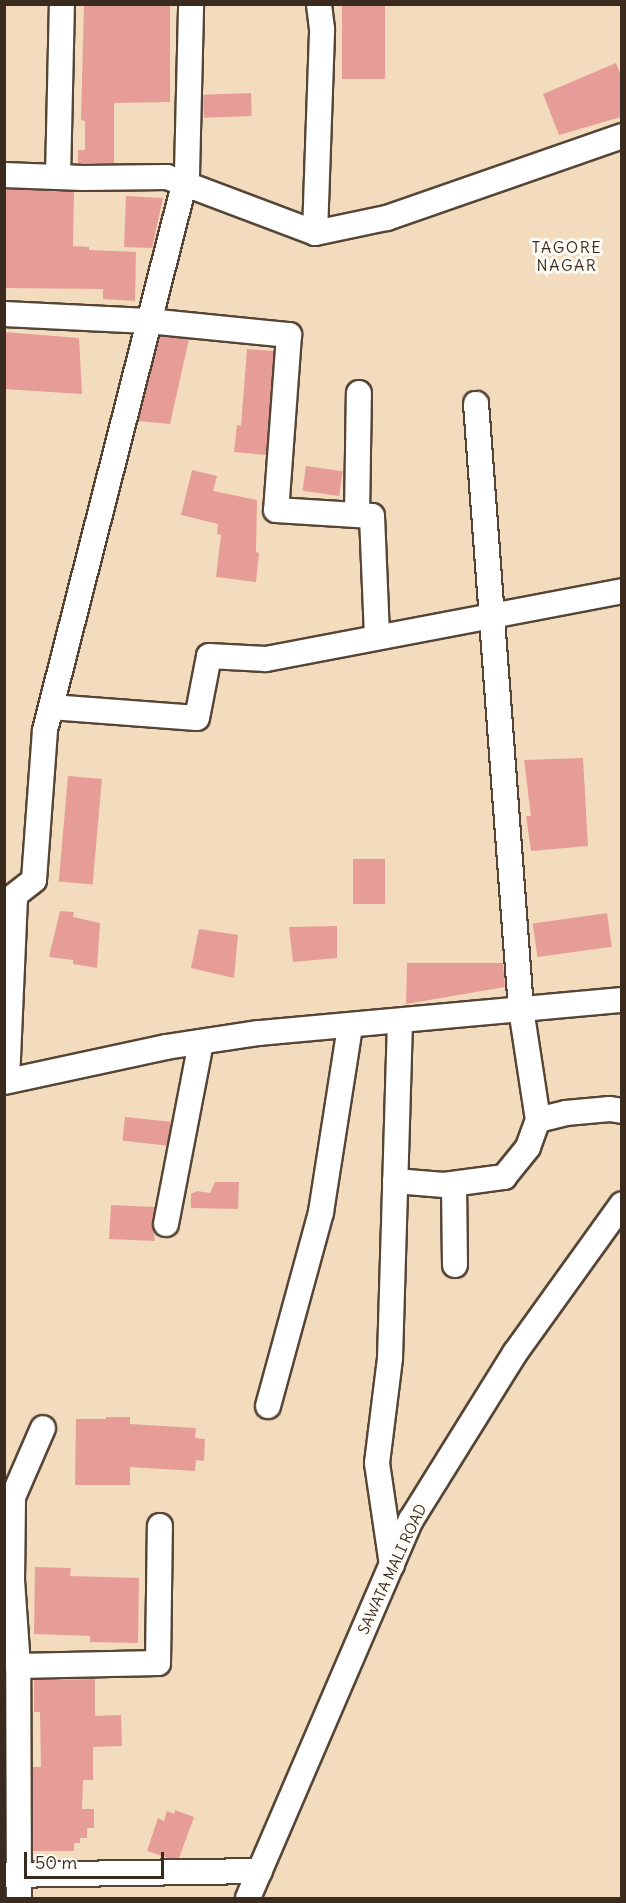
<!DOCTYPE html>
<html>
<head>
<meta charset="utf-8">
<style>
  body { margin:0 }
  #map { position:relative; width:626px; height:1903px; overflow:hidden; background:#f2dcbd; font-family:Delius,sans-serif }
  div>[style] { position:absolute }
  .building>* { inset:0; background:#e79d97; transform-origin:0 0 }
  .roads { filter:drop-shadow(2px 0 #564536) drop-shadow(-2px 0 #564536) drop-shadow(0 2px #564536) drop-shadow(0 -2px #564536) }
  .minor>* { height:24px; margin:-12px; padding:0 12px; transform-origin:12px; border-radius:12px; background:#fff }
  span { translate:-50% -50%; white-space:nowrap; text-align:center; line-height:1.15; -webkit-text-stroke:6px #fdfcf7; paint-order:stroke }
  .street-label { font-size:15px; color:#3b2a1e }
  .neighbourhood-label { font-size:16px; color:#3b2a1e; letter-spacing:1.5px }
  .frame { position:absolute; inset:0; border:6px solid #3b2a1e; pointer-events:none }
  .scale { position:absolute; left:24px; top:1852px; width:140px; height:27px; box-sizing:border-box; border:3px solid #3b2a1e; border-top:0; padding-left:8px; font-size:18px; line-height:21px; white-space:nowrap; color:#3b2a1e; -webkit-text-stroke:4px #fdfcf7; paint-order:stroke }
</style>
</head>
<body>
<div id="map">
  <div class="building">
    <i style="clip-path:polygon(84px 4px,170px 4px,170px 102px,114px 103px,114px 163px,78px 164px,78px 150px,85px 150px,85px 121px,81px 120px)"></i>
    <i style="left:342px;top:4px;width:43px;height:75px"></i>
    <i style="clip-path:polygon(616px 63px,621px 75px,621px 117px,559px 135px,543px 94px)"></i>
    <i style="left:251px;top:93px;width:23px;height:48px;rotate:88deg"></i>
    <i style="clip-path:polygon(4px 189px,74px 192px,73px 246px,89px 247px,89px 250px,136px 252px,135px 301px,103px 299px,103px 289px,4px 288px)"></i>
    <i style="clip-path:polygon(126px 196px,163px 198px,152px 248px,124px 247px)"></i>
    <i style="clip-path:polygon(4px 332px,79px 338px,82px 394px,4px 389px)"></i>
    <i style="clip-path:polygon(160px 337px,189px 339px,170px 424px,138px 421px)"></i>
    <i style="clip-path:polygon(247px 349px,274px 351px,266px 455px,234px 452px,237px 425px,241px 426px)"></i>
    <i style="left:306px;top:466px;width:37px;height:25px;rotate:8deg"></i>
    <i style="clip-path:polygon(192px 470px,217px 476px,213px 491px,257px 500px,256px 552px,259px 553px,256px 582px,216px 577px,221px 535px,217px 534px,218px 524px,181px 515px)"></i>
    <i style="clip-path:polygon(583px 758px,588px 846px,531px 851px,526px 816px,531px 816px,524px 760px)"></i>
    <i style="left:68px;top:776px;width:34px;height:106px;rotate:5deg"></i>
    <i style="left:353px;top:859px;width:32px;height:45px"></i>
    <i style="clip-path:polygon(60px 911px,74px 912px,73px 917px,100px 923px,97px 968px,73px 964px,73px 960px,49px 957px)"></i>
    <i style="left:607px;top:913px;width:34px;height:75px;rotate:82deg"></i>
    <i style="clip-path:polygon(337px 926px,337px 958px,293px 962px,289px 927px)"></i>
    <i style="clip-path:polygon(199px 929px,238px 935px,234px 978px,191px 968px)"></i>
    <i style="clip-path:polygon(407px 963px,503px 963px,505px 987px,406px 1004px)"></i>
    <i style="left:125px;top:1117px;width:46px;height:24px;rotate:6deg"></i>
    <i style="clip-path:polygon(215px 1182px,239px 1182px,238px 1209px,191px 1208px,191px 1194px,197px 1191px,210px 1193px)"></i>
    <i style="clip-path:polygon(111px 1205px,155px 1207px,152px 1222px,155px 1241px,109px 1239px)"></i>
    <i style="clip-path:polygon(106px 1417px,130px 1417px,130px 1424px,196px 1428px,195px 1438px,205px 1439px,204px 1461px,196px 1460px,195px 1471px,130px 1467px,130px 1485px,75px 1485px,76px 1419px,106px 1419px)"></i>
    <i style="clip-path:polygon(35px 1567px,71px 1568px,70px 1576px,139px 1578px,138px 1643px,90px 1642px,90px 1636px,34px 1634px)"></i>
    <i style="clip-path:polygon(95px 1679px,95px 1716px,121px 1715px,122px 1746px,93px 1747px,93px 1780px,83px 1780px,82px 1809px,94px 1809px,94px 1828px,87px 1828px,87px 1838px,80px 1838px,80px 1843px,74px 1843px,74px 1851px,33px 1851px,33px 1767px,41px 1767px,40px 1712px,34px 1712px,34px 1680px)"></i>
    <i style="clip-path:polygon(175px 1810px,194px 1817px,179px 1858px,168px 1858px,147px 1851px,158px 1818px,164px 1821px,167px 1811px,174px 1814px)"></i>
  </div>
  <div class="roads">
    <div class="minor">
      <i style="left:4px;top:175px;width:79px;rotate:2.2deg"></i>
      <i style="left:83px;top:178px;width:84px;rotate:-0.7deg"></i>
      <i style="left:167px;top:177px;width:158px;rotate:20.7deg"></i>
      <i style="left:315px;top:233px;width:74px;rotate:-11.8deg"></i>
      <i style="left:387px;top:218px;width:249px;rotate:-19.2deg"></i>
      <i style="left:58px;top:177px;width:173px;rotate:-88.7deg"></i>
      <i style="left:315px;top:233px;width:204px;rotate:-88deg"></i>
      <i style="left:322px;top:29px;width:25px;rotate:-97deg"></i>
      <i style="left:4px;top:314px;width:144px;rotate:2.8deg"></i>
      <i style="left:148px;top:321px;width:142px;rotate:5.7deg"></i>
      <i style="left:289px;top:335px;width:175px;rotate:94.2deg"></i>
      <i style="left:276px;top:510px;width:96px;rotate:3.6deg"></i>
      <i style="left:372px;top:516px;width:121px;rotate:87.6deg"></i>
      <i style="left:357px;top:515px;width:122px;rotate:-89.1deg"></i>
      <i style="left:51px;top:707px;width:146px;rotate:4.3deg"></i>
      <i style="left:197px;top:718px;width:63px;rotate:-79deg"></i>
      <i style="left:209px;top:656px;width:57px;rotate:3deg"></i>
      <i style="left:266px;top:659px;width:362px;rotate:-10.8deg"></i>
      <i style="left:7px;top:1081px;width:186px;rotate:-87.5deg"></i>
      <i style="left:15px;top:895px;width:24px;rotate:-38deg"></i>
      <i style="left:34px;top:880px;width:150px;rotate:-85.8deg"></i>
      <i style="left:45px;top:730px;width:575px;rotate:-75.7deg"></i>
      <i style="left:187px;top:173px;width:169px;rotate:-88.6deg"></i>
      <i style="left:4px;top:1082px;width:166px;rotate:-12.2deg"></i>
      <i style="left:166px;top:1047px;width:94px;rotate:-8.6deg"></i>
      <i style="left:259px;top:1033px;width:364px;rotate:-5.2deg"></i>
      <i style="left:538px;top:1120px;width:29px;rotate:-14deg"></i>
      <i style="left:566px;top:1113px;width:44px;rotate:-5.2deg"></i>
      <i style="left:610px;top:1109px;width:12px;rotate:9deg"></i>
      <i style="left:395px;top:1181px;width:49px;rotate:4.7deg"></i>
      <i style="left:444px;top:1185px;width:61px;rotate:-7.6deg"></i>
      <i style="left:504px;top:1177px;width:38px;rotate:-51deg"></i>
      <i style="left:528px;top:1147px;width:29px;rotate:-70deg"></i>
      <i style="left:538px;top:1120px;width:112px;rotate:-98.7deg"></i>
      <i style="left:521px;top:1009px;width:607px;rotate:-94.25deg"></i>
      <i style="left:454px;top:1184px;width:81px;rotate:89.3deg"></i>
      <i style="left:166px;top:1224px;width:185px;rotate:-79.1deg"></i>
      <i style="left:268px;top:1406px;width:201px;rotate:-74.7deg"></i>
      <i style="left:321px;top:1212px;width:188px;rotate:-81.1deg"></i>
      <i style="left:392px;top:1565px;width:103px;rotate:-98.4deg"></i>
      <i style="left:377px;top:1463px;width:106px;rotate:-82.9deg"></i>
      <i style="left:390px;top:1358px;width:337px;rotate:-88.3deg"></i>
      <i style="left:18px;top:1666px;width:140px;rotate:-1.2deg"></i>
      <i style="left:158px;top:1663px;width:137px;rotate:-89.2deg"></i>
      <i style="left:4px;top:1875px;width:256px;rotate:-0.9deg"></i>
      <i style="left:19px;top:1898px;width:232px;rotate:-90.2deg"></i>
      <i style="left:18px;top:1666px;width:85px;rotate:-94deg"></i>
      <i style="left:12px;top:1581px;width:84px;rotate:-89.3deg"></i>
      <i style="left:13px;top:1497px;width:75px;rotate:-66.5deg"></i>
      <i style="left:248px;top:1898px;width:412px;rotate:-66.7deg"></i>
      <i style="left:411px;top:1520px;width:197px;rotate:-58.1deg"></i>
      <i style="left:515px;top:1353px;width:183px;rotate:-54.3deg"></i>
    </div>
  </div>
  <div class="street-label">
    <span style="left:392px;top:1569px;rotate:-65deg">SAWATA MALI ROAD</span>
  </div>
  <div class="neighbourhood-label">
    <span style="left:567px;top:256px">TAGORE<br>NAGAR</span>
  </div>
  <div class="frame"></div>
  <div class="scale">50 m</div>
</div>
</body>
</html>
